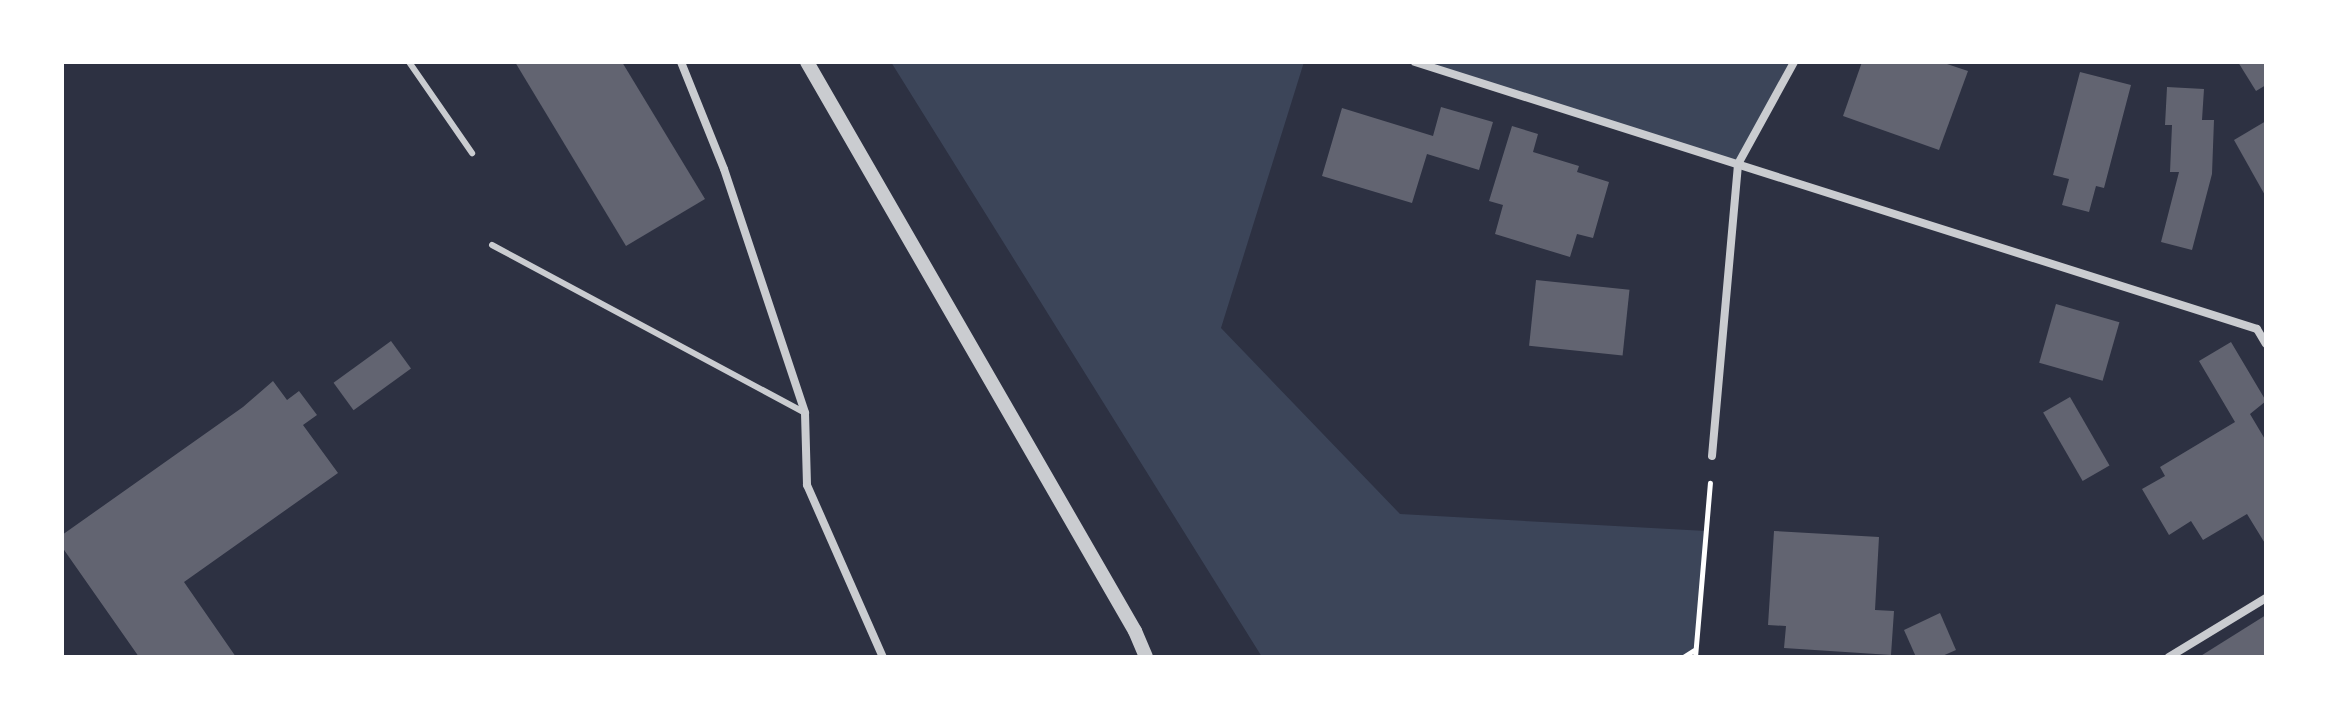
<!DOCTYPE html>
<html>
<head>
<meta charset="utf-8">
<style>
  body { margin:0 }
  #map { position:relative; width:2328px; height:719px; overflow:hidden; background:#2d3142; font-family:"Golos Text",sans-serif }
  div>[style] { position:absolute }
  .green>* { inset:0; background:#3c4559 }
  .building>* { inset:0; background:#626471; transform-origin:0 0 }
  .path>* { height:5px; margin:-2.5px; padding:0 2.5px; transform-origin:2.5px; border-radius:2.5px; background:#fff }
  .service>* { height:6px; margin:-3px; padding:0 3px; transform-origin:3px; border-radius:3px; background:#caccd0 }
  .minor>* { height:8px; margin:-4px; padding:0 4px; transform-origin:4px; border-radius:4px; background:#caccd0 }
  .tertiary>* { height:14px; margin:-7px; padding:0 7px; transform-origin:7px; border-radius:7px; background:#caccd0 }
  span { translate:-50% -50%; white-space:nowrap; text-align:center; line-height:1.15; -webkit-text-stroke:8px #fff; paint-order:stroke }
  .frame { position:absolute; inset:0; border:64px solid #fff; pointer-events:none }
</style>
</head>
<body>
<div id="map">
  <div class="green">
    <i style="clip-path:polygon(891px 62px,1304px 62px,1221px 328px,1400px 514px,1706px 531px,1695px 650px,1683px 657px,1262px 657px)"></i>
    <i style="clip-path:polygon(1415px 62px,1794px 62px,1738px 164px)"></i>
  </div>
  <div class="building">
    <i style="clip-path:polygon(515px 62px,622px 62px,705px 199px,626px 246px)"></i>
    <i style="clip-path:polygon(1862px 62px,1941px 62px,1968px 71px,1939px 150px,1843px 116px)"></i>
    <i style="clip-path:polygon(2238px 62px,2266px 62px,2266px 85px,2256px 91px)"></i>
    <i style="clip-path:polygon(2080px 72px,2131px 85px,2104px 188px,2096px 186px,2089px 212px,2062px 205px,2069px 179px,2053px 175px)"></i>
    <i style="clip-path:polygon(2167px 87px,2204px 89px,2202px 120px,2214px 120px,2212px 174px,2192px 250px,2161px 242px,2179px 172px,2170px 172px,2172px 125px,2165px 125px)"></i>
    <i style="clip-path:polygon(1441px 107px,1493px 122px,1479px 170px,1427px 154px,1412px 203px,1322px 176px,1342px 108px,1433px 136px)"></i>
    <i style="clip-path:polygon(2266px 121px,2266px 197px,2234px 140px)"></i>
    <i style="clip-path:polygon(1512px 126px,1538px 134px,1533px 152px,1579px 166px,1577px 172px,1609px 182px,1593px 238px,1577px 234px,1570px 257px,1495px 234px,1503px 205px,1489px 201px)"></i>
    <i style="left:1536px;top:280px;width:94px;height:66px;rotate:6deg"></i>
    <i style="left:2056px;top:304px;width:66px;height:61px;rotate:16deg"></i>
    <i style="left:391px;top:341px;width:34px;height:71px;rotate:54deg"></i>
    <i style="clip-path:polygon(2231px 342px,2266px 401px,2250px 414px,2266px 441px,2266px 545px,2247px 514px,2203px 540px,2191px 521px,2169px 535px,2142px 489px,2165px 476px,2160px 467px,2235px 422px,2199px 361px)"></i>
    <i style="clip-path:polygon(273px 381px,287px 400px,299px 391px,317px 415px,303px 425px,338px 473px,184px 582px,236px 657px,139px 657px,62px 547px,62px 535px,243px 407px)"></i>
    <i style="left:2070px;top:397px;width:79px;height:31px;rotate:60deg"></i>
    <i style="clip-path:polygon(1774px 531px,1879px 537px,1875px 610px,1894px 611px,1891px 655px,1784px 648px,1786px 626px,1768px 625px)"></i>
    <i style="clip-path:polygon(1940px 613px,1956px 650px,1940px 657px,1916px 657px,1904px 630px)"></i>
    <i style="clip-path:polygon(2266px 615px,2266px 657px,2199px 657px)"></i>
  </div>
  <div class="path">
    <i style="left:1683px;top:657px;width:13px;rotate:-32deg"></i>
    <i style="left:1695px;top:657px;width:175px;rotate:-85.1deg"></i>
  </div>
  <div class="service">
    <i style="left:409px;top:62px;width:111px;rotate:55.3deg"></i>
    <i style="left:492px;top:245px;width:355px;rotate:28.2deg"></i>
  </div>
  <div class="minor">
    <i style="left:681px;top:62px;width:115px;rotate:68.1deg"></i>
    <i style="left:724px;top:169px;width:257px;rotate:71.6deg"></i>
    <i style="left:805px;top:413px;width:72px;rotate:88.4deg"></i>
    <i style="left:807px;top:485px;width:188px;rotate:66.2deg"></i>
    <i style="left:1415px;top:62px;width:883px;rotate:17.59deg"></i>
    <i style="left:2257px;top:329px;width:17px;rotate:59deg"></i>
    <i style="left:1712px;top:456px;width:293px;rotate:-84.9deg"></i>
    <i style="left:1738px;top:164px;width:116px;rotate:-61.2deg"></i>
    <i style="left:2169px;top:657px;width:114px;rotate:-31.3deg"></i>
  </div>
  <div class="tertiary">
    <i style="left:807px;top:62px;width:657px;rotate:60.04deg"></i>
    <i style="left:1135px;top:631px;width:28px;rotate:67deg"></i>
  </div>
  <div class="frame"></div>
</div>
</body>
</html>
